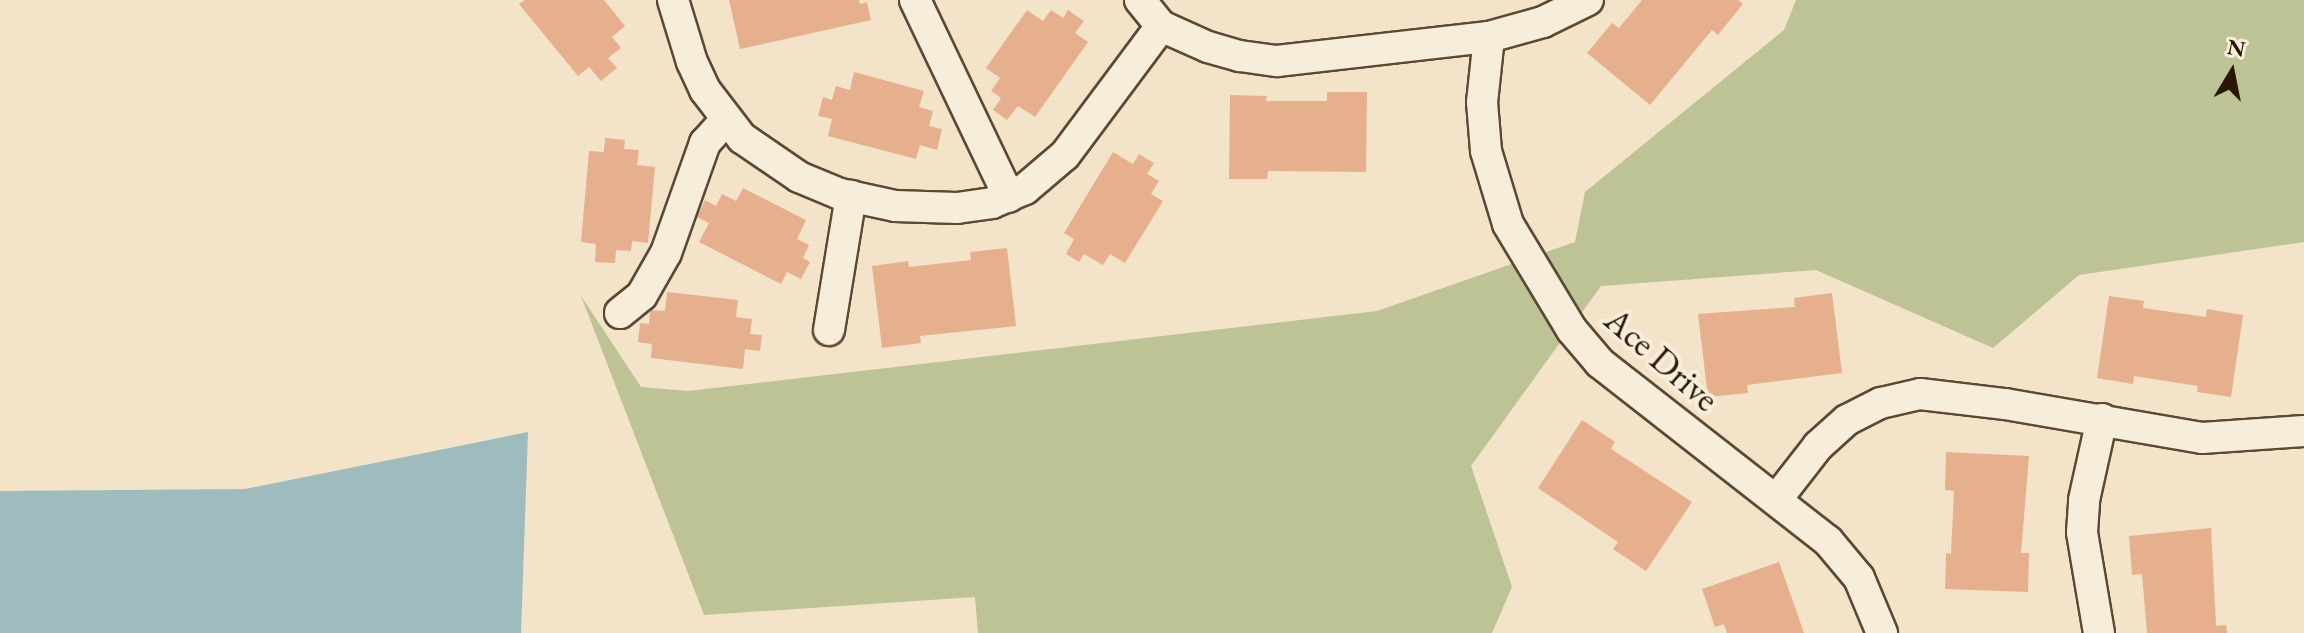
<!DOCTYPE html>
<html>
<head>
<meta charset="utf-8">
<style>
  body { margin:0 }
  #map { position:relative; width:2304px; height:633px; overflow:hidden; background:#f3e3c8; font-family:"EB Garamond",serif }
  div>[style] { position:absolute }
  .green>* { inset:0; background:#bdc395 }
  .water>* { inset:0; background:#9ebcbe }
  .building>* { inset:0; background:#e6af8d }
  .roads { filter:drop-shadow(2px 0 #5b4934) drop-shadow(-2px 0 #5b4934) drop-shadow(0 2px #5b4934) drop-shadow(0 -2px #5b4934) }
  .minor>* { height:30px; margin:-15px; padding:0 15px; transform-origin:15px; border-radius:15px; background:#f7eddb }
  span { translate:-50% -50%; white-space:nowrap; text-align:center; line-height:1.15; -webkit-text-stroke:8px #f7eddb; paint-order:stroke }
  .street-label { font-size:36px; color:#281602 }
  .north { position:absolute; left:2192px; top:32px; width:80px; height:80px; -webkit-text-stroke:6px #f7eddb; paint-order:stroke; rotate:10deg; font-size:22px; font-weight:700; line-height:32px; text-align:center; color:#281602 }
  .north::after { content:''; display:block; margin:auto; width:28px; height:36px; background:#281602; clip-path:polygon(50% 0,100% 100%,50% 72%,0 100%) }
</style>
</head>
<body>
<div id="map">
  <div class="green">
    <i style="clip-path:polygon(1796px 0,2304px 0,2304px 242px,2079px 275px,1993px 348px,1816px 270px,1601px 286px,1471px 466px,1512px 587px,1492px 633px,978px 633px,975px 597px,704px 615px,581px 296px,641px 387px,688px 391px,1377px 311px,1575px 242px,1585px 192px,1784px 30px)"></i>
  </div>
  <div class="water">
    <i style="clip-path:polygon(528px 432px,521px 633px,0 633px,0 491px,245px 489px)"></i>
  </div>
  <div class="building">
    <i style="clip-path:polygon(525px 0,604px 0,625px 26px,612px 37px,621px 48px,608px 58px,617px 68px,601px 81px,589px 67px,578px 76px,519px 4px)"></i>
    <i style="clip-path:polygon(729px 0,859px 0,860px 4px,867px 2px,871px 20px,740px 49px)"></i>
    <i style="clip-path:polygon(1642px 0,1738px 0,1743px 4px,1718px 35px,1712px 30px,1650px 105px,1587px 53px,1612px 23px,1619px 28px)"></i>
    <i style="clip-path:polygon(1027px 10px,1043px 21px,1051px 10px,1063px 18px,1068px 10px,1084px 21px,1075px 33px,1088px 42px,1035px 117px,1018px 106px,1007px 120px,993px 110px,1001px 98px,991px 91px,1000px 78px,986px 68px)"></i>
    <i style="clip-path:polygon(854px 72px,924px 91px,919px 107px,933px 111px,929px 126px,942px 129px,937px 150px,920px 145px,916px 159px,828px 136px,832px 119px,818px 116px,823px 97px,832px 100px,836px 86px,850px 90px)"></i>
    <i style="clip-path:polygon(1327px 92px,1367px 92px,1366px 172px,1268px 171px,1267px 179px,1229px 179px,1230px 95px,1267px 96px,1266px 101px,1327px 101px)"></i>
    <i style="clip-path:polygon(605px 138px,625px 140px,624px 149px,639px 150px,637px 165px,655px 167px,648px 243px,632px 241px,631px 251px,616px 250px,615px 263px,595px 262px,596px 244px,581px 242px,589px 151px,604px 152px)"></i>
    <i style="clip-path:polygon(1113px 152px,1133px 164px,1139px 154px,1154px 163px,1147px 174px,1159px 181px,1151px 194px,1163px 201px,1125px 263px,1110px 254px,1103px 265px,1084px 254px,1079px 262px,1066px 254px,1074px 239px,1064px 233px)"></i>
    <i style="clip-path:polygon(743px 188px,806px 220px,797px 239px,809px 245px,803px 258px,810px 262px,801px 279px,787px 272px,781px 284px,699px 242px,709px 223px,697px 217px,705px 200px,716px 206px,722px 194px,736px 201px)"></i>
    <i style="clip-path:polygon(1007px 248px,1016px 326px,920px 336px,921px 343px,882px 348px,872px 266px,908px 261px,909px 267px,971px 260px,970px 252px)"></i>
    <i style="clip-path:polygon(667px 292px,738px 300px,736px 317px,752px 319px,750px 334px,762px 335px,760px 351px,745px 349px,743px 369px,651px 358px,652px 344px,638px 342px,640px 323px,649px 324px,650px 310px,665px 311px)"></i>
    <i style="clip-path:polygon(1832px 293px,1842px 373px,1747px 385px,1748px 393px,1708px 397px,1698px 314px,1795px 307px,1794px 298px)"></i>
    <i style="clip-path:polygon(2109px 296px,2144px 301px,2143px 308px,2206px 317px,2207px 309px,2243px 315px,2231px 397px,2197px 392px,2198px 386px,2134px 376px,2133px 384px,2097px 378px)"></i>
    <i style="clip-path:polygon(1582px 420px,1615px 442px,1611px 449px,1692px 502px,1646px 571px,1613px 549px,1618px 542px,1538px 488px)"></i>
    <i style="clip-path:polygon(1946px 452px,2029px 456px,2021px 553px,2029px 553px,2028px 592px,1945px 589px,1946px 553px,1951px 554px,1954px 491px,1945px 490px)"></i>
    <i style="clip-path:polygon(2211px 528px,2216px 626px,2226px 625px,2227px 633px,2147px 633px,2142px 574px,2132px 575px,2129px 536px)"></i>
    <i style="clip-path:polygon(1779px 562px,1804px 633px,1727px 633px,1724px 624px,1715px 627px,1702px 589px)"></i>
  </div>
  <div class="roads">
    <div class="minor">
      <i style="left:673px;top:0;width:65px;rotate:73deg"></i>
      <i style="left:692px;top:62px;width:31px;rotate:65deg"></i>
      <i style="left:705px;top:90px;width:61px;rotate:52.4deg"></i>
      <i style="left:742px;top:138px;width:69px;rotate:34.4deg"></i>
      <i style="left:799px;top:177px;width:44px;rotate:22.5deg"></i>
      <i style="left:840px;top:194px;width:56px;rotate:12.3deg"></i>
      <i style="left:895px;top:206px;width:62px;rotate:1.8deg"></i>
      <i style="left:957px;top:208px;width:35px;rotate:-8deg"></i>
      <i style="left:992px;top:203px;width:36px;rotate:-23deg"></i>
      <i style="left:1025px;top:189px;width:52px;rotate:-40.4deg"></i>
      <i style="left:1065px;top:155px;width:161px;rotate:-53.3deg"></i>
      <i style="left:915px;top:0;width:218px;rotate:64.5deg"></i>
      <i style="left:1140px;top:0;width:33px;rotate:51deg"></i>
      <i style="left:1161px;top:26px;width:51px;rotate:24.1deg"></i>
      <i style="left:1208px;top:47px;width:33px;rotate:16deg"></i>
      <i style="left:1240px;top:56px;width:37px;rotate:8deg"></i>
      <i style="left:1277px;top:61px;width:213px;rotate:-6.5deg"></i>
      <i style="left:1489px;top:37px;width:56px;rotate:-15.5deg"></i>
      <i style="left:1543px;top:22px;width:50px;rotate:-26.1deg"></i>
      <i style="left:1489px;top:37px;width:65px;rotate:96.1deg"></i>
      <i style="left:1482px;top:102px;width:49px;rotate:85.3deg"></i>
      <i style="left:1486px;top:151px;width:76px;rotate:73.2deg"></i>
      <i style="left:1508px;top:224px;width:124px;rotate:58.9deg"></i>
      <i style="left:1572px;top:330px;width:43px;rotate:49.7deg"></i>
      <i style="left:1600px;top:363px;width:289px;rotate:38deg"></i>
      <i style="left:1828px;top:541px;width:48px;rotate:50deg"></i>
      <i style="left:1859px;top:578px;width:60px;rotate:67.3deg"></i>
      <i style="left:620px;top:313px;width:28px;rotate:-39deg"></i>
      <i style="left:642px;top:295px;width:48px;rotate:-60.3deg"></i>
      <i style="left:666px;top:253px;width:117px;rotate:-70.5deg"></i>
      <i style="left:705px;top:143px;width:31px;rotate:-48deg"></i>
      <i style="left:829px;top:330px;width:136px;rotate:-80.7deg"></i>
      <i style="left:1776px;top:500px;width:68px;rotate:-52.1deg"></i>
      <i style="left:1818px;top:446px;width:39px;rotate:-42deg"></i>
      <i style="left:1847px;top:420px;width:38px;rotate:-27deg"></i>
      <i style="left:1881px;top:403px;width:40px;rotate:-13deg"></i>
      <i style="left:1920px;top:394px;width:86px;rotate:6.7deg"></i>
      <i style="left:2005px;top:404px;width:200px;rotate:9.8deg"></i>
      <i style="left:2202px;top:438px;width:102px;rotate:-3.9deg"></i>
      <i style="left:2099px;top:633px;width:102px;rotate:-99.6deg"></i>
      <i style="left:2082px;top:532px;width:32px;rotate:-86deg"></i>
      <i style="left:2084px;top:500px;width:83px;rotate:-77.5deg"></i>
    </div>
  </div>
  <div class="street-label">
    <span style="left:1662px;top:359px;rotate:41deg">Ace Drive</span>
  </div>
  <div class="north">N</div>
</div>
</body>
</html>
